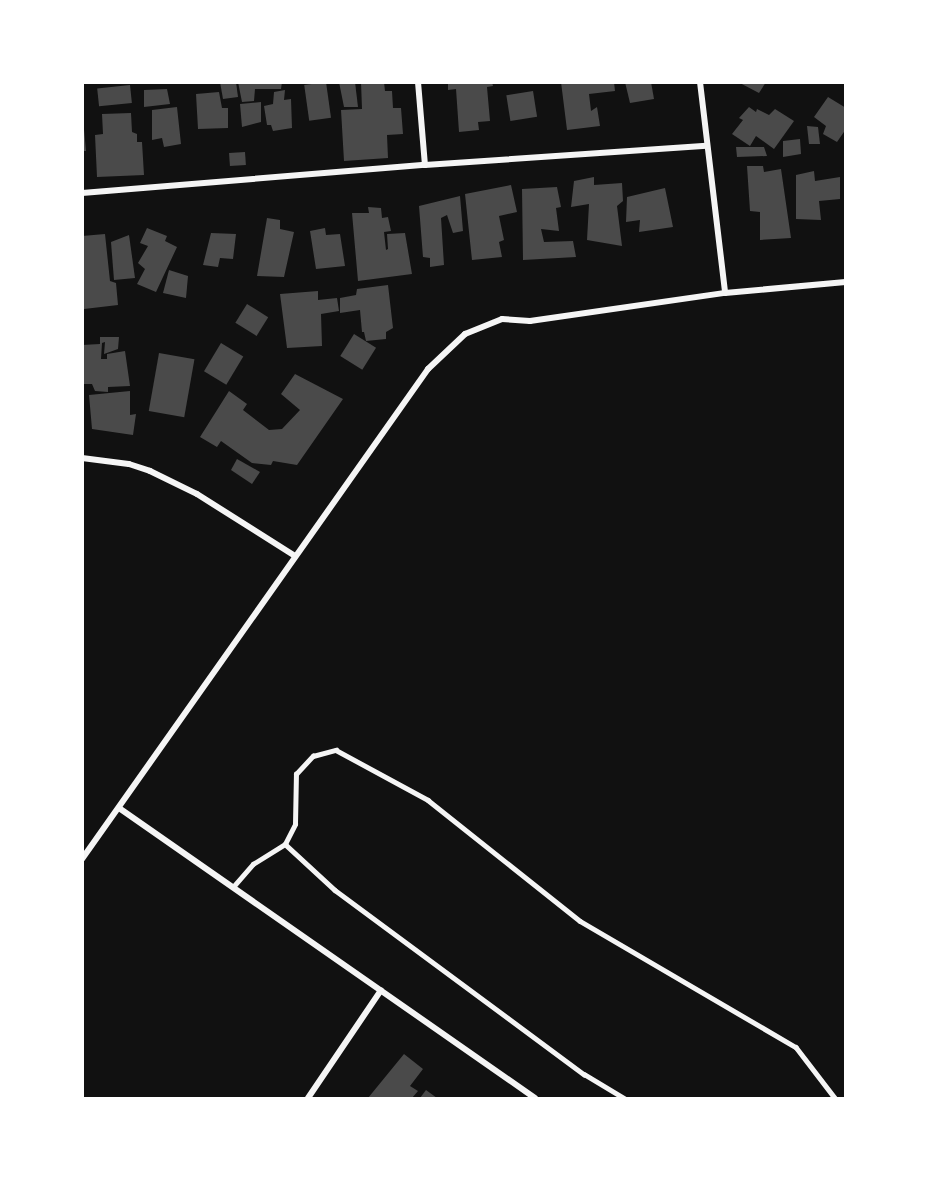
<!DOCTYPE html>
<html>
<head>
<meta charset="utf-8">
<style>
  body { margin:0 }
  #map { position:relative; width:928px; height:1181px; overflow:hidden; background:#111; font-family:"Fira Sans",sans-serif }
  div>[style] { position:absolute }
  .building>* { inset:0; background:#4a4a4a; transform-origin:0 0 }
  .service>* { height:4.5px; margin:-2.25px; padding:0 2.25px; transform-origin:2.25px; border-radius:2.25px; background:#f5f5f5 }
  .minor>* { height:6px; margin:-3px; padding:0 3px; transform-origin:3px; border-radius:3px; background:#f5f5f5 }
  span { translate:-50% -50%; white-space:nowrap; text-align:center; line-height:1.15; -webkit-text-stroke:4.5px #fff; paint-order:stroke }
  .frame { position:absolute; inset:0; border:84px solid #fff; pointer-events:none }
</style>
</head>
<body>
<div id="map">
  <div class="building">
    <i style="clip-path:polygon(220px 82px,236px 82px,238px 97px,223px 99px)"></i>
    <i style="clip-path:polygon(238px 82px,282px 82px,281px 89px,255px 89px,254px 101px,242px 102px)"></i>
    <i style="left:326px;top:82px;width:36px;height:22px;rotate:82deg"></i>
    <i style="clip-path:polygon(339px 82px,355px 82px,358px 107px,344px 107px)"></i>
    <i style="clip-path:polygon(361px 82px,384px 82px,385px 91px,392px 91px,393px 108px,401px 108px,403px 134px,387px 135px,388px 158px,344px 161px,341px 110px,362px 109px)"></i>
    <i style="clip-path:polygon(448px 82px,492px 82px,493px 86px,487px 87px,490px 121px,478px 122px,479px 130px,459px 132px,456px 89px,448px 90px)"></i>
    <i style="clip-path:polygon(561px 82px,614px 82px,615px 91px,589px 94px,591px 111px,597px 107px,600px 126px,567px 130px)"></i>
    <i style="clip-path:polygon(625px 82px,651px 82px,654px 99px,630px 103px)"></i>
    <i style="clip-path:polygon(738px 82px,766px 82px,759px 93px)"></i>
    <i style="left:130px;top:85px;width:18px;height:33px;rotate:84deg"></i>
    <i style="clip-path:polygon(167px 89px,170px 104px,144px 107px,144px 90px)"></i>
    <i style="clip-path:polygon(285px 90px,284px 100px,291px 99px,292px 128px,273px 131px,271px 125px,267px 125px,264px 106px,273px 104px,274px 92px)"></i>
    <i style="left:533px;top:91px;width:26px;height:27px;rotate:81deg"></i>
    <i style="clip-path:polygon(219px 92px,222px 108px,228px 108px,228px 128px,198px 129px,196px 94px)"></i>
    <i style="clip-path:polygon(828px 97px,846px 108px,846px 129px,837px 142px,823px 134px,826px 126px,814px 117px)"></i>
    <i style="clip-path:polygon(261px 102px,261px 122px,242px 127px,240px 104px)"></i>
    <i style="clip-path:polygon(177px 107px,181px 144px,164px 147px,162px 138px,152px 140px,152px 110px)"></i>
    <i style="clip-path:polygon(749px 107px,756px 112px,757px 109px,769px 115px,775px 109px,794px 121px,774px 149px,756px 136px,750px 146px,732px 134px,743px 120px,739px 118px)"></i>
    <i style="clip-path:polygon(131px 113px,132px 132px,137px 134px,137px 142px,142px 142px,144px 175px,97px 177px,95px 135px,103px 134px,102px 114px)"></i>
    <i style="clip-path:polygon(807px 126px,818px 127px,820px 144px,809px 144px)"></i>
    <i style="clip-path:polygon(82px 129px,84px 129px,86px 151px,82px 151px)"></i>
    <i style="clip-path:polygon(800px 139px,801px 154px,783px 157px,783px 141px)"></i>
    <i style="clip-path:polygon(736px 147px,764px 147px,767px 156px,737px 157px)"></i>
    <i style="left:245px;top:152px;width:13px;height:16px;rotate:86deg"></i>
    <i style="clip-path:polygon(747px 166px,763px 166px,764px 172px,781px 169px,791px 238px,760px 240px,760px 212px,750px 211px)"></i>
    <i style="clip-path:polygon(814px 171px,815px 181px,840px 177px,840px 199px,819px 201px,821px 220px,796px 219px,796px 175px)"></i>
    <i style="clip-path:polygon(594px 177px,594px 185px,622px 183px,623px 201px,617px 206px,622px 246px,587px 240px,589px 204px,571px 207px,574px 181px)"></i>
    <i style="clip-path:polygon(511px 185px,517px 212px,499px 216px,504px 240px,499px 242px,502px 257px,472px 260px,465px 194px)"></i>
    <i style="clip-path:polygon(557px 187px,561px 207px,556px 208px,559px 231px,541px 229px,544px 242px,573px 241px,576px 257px,523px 260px,522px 189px)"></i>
    <i style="clip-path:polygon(665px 188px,673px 227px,639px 232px,640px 220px,626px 222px,627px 197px)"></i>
    <i style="clip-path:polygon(460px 196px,463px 231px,453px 233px,447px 215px,441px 218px,444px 265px,430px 267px,430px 258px,423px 257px,419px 206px)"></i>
    <i style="clip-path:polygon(368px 207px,381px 208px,382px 218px,388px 217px,391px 231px,384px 232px,386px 250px,388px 249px,387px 234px,405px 233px,412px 274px,358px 281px,352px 213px,369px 213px)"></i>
    <i style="clip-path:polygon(267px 218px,280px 220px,280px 229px,294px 232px,284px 277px,257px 276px)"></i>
    <i style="clip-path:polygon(147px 228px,167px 236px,165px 241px,177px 247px,156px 292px,137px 284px,145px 269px,138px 263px,148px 246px,140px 243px)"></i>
    <i style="clip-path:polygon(325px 228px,326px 235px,340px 234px,345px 266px,316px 269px,310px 231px)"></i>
    <i style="clip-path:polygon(211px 233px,236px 234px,233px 259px,220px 258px,218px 267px,203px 265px)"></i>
    <i style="clip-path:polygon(105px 234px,110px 281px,116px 283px,118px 305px,84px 309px,82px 236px)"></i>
    <i style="clip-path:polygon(129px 235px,135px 278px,114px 280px,111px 242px)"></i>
    <i style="clip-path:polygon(169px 270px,188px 276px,186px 298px,163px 293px)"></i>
    <i style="clip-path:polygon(388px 285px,393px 328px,386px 332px,386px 339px,366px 341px,364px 332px,362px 332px,360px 310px,340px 313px,340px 298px,356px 295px,357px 289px)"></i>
    <i style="clip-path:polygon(318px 291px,318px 300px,337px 298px,339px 311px,321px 314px,322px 346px,287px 348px,280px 294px)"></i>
    <i style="left:247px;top:304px;width:25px;height:22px;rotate:32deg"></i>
    <i style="left:354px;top:334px;width:26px;height:26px;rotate:32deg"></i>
    <i style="clip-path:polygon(100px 337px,119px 337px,118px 349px,104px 354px,105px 342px,102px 343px,101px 359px,107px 359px,107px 354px,125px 351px,130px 386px,108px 387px,108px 392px,95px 391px,92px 384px,84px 384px,82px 345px,100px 344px)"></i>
    <i style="left:221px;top:343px;width:26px;height:33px;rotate:31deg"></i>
    <i style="left:159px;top:353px;width:36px;height:59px;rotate:10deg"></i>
    <i style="clip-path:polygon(295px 374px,343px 399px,297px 465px,273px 461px,271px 465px,252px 463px,221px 441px,217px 447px,200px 437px,229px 391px,247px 404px,243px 410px,269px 430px,282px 429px,300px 410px,281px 394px)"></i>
    <i style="clip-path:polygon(130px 391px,130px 415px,136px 414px,133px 435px,92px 429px,89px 395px)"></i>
    <i style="clip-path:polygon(237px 459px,260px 472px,252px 484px,231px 470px)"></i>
    <i style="clip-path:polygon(404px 1054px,423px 1069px,410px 1086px,418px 1091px,412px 1098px,368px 1098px)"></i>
    <i style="clip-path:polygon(426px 1090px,437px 1098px,420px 1098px)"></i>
  </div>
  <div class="service">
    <i style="left:285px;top:844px;width:68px;rotate:42.6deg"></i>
    <i style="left:335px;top:890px;width:310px;rotate:36.5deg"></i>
    <i style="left:584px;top:1074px;width:47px;rotate:31deg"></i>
    <i style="left:233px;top:887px;width:30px;rotate:-49deg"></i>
    <i style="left:253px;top:864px;width:38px;rotate:-32deg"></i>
    <i style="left:285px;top:844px;width:22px;rotate:-63deg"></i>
    <i style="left:295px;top:824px;width:50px;rotate:-88.9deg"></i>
    <i style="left:296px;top:774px;width:25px;rotate:-47deg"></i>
    <i style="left:313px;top:756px;width:24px;rotate:-15deg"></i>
    <i style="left:336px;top:750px;width:105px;rotate:28.5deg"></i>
    <i style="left:428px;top:800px;width:194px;rotate:38.5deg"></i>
    <i style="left:580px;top:921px;width:250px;rotate:30.3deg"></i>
    <i style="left:796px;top:1047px;width:64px;rotate:52.6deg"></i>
  </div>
  <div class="minor">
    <i style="left:418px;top:82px;width:83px;rotate:85.2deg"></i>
    <i style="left:700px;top:82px;width:212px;rotate:83.2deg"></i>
    <i style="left:82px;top:193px;width:344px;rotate:-4.7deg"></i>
    <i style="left:425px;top:165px;width:282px;rotate:-3.9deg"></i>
    <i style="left:82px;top:458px;width:47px;rotate:7.3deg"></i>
    <i style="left:129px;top:464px;width:22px;rotate:18deg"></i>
    <i style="left:150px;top:471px;width:52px;rotate:26.1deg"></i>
    <i style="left:197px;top:494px;width:116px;rotate:32.3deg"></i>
    <i style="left:119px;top:808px;width:507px;rotate:34.88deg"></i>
    <i style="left:82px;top:859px;width:600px;rotate:-54.77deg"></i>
    <i style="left:428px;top:369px;width:51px;rotate:-43.4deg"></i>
    <i style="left:465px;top:334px;width:40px;rotate:-22deg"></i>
    <i style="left:502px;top:319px;width:28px;rotate:4deg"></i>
    <i style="left:530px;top:321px;width:197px;rotate:-8.2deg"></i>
    <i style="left:725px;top:293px;width:121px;rotate:-5.2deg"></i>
    <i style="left:308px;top:1098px;width:130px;rotate:-55.9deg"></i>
  </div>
  <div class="frame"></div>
</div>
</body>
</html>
